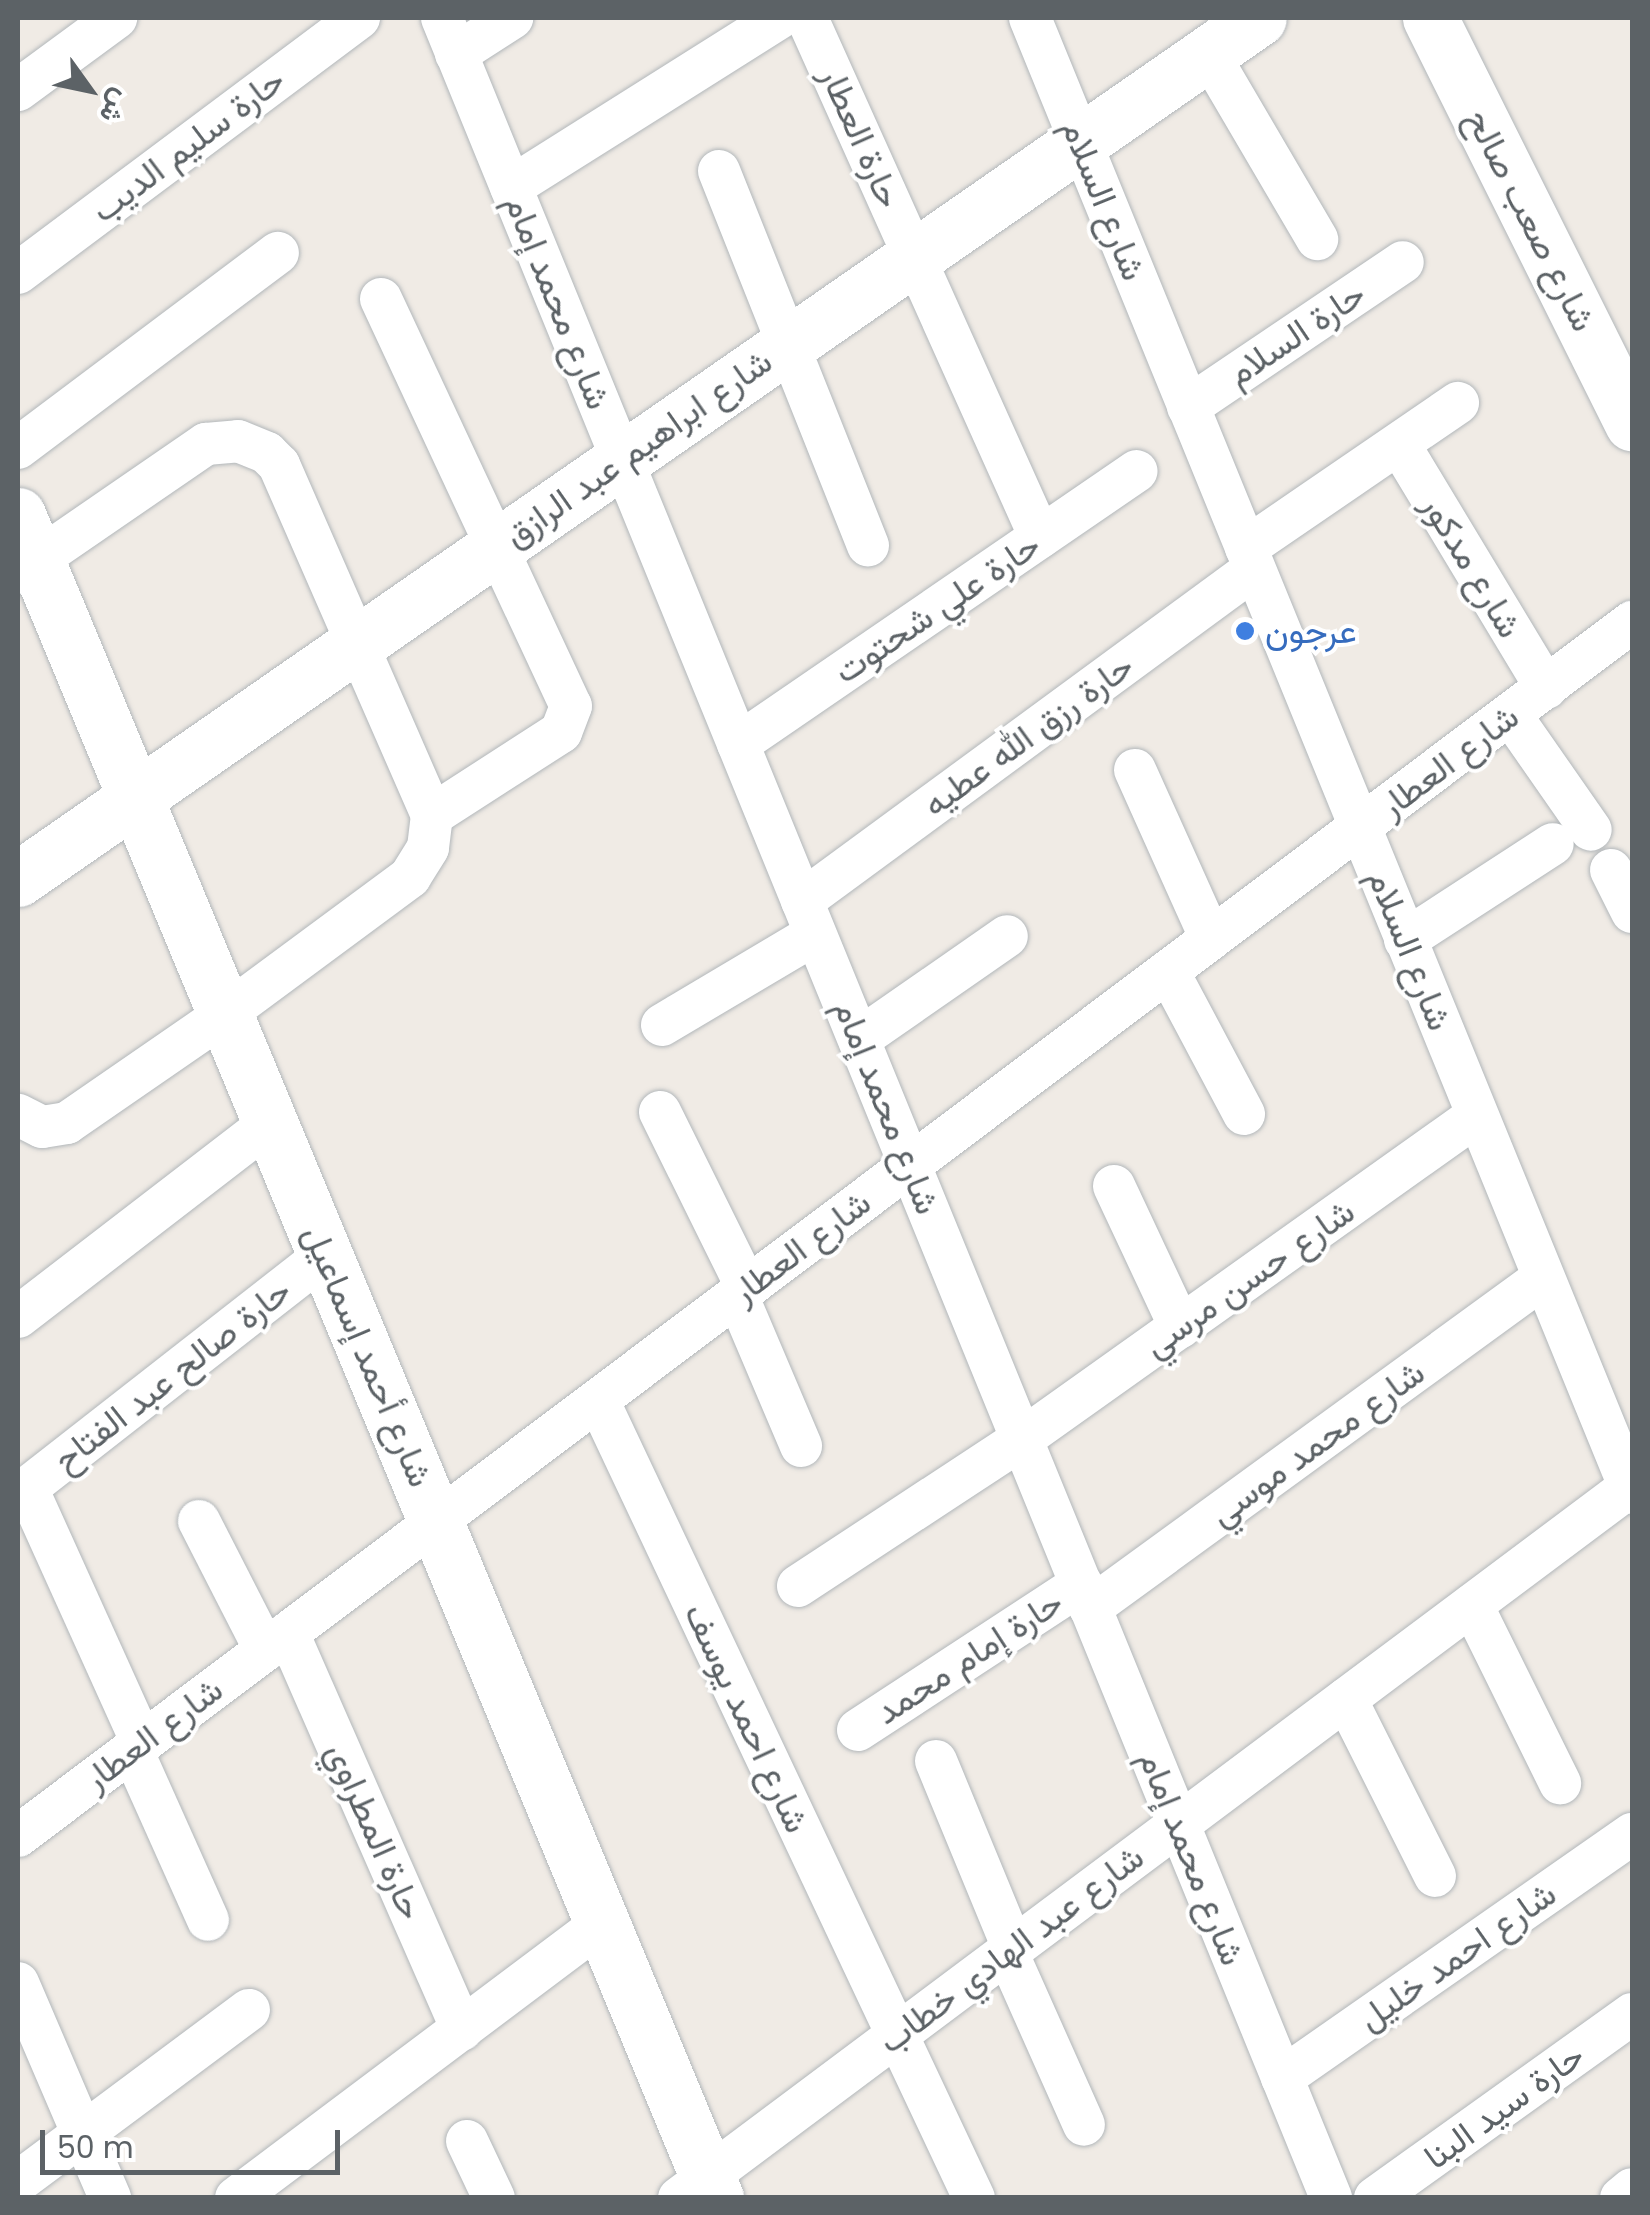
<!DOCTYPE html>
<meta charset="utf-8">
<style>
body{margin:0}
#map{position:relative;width:1650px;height:2215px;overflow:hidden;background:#f0ebe5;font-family:Poppins,Vazirmatn,sans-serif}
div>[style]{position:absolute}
.roads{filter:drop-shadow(0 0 2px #b2b7ba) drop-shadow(0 0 2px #b2b7ba)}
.street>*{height:42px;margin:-21px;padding:0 21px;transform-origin:21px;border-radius:21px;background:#fff}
.secondary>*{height:55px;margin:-27.5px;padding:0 27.5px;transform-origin:27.5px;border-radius:27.5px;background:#fff}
.dots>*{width:28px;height:28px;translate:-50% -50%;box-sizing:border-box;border:5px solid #fff;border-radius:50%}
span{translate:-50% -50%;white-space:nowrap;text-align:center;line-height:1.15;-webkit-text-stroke:8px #fff;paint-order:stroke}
.street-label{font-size:35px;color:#5c6266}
.shop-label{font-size:35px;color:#366cbe}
.left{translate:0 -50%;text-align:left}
.frame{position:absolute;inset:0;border:20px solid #5c6266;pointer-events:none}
.north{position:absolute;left:40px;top:40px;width:100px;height:100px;-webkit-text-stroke:8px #fff;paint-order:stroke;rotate:123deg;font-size:28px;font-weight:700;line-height:40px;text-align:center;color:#5c6266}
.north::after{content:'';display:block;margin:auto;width:35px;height:45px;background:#5c6266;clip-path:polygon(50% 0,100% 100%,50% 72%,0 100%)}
.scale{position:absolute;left:40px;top:2130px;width:300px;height:45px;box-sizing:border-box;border:5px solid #5c6266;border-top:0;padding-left:12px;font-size:30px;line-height:35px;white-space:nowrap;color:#5c6266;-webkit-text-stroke:8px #fff;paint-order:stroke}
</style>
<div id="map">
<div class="roads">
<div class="street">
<i style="left:442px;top:18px;width:2354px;rotate:67.81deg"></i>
<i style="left:807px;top:18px;width:569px;rotate:65.82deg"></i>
<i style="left:1030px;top:18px;width:1593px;rotate:67.8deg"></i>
<i style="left:1208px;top:53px;width:216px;rotate:59.6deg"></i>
<i style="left:456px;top:54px;width:67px;rotate:-32.7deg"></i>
<i style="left:18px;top:90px;width:122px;rotate:-36.3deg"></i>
<i style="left:719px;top:171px;width:403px;rotate:68.3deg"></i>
<i style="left:511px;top:187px;width:317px;rotate:-32.2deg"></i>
<i style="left:18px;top:273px;width:426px;rotate:-36.8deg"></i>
<i style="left:381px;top:299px;width:449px;rotate:65deg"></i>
<i style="left:571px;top:706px;width:28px;rotate:111deg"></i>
<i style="left:561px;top:732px;width:153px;rotate:147.2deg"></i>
<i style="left:1188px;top:407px;width:259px;rotate:-34deg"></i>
<i style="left:1399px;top:444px;width:285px;rotate:58.9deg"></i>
<i style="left:18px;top:448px;width:325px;rotate:-36.9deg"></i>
<i style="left:1246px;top:548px;width:257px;rotate:-34.4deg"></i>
<i style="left:18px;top:573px;width:228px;rotate:-34.5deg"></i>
<i style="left:206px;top:444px;width:32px;rotate:-5deg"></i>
<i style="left:238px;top:441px;width:31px;rotate:22deg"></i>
<i style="left:267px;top:453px;width:17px;rotate:45deg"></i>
<i style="left:279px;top:465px;width:382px;rotate:66.4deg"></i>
<i style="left:432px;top:815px;width:33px;rotate:97deg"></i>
<i style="left:428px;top:848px;width:34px;rotate:122deg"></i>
<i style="left:410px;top:877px;width:230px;rotate:143.5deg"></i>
<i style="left:225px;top:1014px;width:192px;rotate:145.4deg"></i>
<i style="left:67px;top:1123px;width:25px;rotate:171deg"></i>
<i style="left:42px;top:1127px;width:27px;rotate:-153deg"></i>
<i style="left:1510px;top:714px;width:141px;rotate:55.1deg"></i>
<i style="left:738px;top:744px;width:483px;rotate:-34.4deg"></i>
<i style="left:1135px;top:770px;width:185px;rotate:65.8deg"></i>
<i style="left:1611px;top:870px;width:47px;rotate:63.4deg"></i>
<i style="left:802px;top:901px;width:561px;rotate:-36.3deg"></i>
<i style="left:1405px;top:940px;width:176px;rotate:-33deg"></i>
<i style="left:1168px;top:971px;width:162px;rotate:62deg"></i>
<i style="left:662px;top:1025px;width:178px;rotate:-30.7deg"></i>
<i style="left:859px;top:1039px;width:180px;rotate:-34.8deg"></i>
<i style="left:660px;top:1112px;width:196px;rotate:63.7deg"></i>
<i style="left:1114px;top:1186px;width:156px;rotate:64.9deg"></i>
<i style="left:737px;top:1295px;width:164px;rotate:67deg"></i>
<i style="left:18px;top:1317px;width:319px;rotate:-37.6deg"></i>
<i style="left:598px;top:1400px;width:882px;rotate:64.77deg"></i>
<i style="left:27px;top:1488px;width:280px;rotate:65.7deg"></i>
<i style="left:18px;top:1495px;width:391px;rotate:-38deg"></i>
<i style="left:199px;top:1521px;width:145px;rotate:62.9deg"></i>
<i style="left:798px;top:1586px;width:268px;rotate:-33.3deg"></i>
<i style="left:1022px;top:1439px;width:557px;rotate:-35.43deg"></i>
<i style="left:1472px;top:1605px;width:199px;rotate:63.7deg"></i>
<i style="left:1090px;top:1608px;width:560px;rotate:-36.07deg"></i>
<i style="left:288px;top:1633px;width:433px;rotate:66.3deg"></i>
<i style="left:1346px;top:1699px;width:198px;rotate:63.3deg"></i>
<i style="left:858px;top:1730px;width:267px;rotate:-33.2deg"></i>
<i style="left:132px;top:1750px;width:186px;rotate:65.9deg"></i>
<i style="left:936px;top:1761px;width:202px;rotate:67.6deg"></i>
<i style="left:18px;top:1836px;width:2020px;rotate:-36.95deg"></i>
<i style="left:1007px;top:1952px;width:189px;rotate:66deg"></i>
<i style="left:18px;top:1983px;width:234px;rotate:66.8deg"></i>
<i style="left:1282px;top:2078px;width:427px;rotate:-34.9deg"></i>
<i style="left:467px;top:2141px;width:63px;rotate:64.7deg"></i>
<i style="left:18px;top:2182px;width:288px;rotate:-36.7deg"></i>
<i style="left:236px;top:2198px;width:460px;rotate:-36.9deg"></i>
<i style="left:679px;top:2198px;width:1190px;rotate:-36.8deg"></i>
<i style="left:1375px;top:2198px;width:316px;rotate:-35.6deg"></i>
<i style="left:1621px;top:2198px;width:14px;rotate:-39deg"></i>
</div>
<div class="secondary">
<i style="left:1430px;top:18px;width:453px;rotate:63.5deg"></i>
<i style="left:18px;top:515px;width:1822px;rotate:67.47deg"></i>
<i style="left:18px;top:879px;width:1510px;rotate:-34.75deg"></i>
</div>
</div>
<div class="dots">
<i style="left:1245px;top:631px;background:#3f7fe0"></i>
</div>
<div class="street-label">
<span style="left:861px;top:137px;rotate:66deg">حارة العطار</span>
<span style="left:188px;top:145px;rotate:-37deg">حارة سليم الديب</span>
<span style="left:1104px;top:200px;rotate:68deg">شارع السلام</span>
<span style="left:1531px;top:220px;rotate:63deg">شارع صعب صالح</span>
<span style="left:558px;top:302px;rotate:68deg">شارع محمد إمام</span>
<span style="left:1296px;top:334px;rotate:-34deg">حارة السلام</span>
<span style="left:638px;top:448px;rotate:-35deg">شارع ابراهيم عبد الرازق</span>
<span style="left:1472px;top:566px;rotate:59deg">شارع مدكور</span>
<span style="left:937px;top:608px;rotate:-34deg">حارة علي شحتوت</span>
<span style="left:1028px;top:735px;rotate:-36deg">حارة رزق الله عطيه</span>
<span style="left:1449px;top:761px;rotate:-37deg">شارع العطار</span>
<span style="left:1410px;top:950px;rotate:68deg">شارع السلام</span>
<span style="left:887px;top:1107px;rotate:68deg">شارع محمد إمام</span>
<span style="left:801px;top:1247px;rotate:-37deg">شارع العطار</span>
<span style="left:1249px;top:1278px;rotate:-35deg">شارع حسن مرسي</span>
<span style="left:368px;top:1356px;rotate:67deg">شارع أحمد إسماعيل</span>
<span style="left:172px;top:1375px;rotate:-38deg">حارة صالح عبد الفتاح</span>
<span style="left:1317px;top:1443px;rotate:-36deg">شارع محمد موسي</span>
<span style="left:969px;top:1657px;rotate:-33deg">حارة إمام محمد</span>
<span style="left:747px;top:1718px;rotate:65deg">شارع احمد يوسف</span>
<span style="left:153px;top:1734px;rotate:-37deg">شارع العطار</span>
<span style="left:375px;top:1831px;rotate:66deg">حارة المطراوي</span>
<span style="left:1192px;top:1858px;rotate:68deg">شارع محمد إمام</span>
<span style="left:1011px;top:1949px;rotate:-37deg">شارع عبد الهادي خطاب</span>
<span style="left:1457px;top:1956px;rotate:-35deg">شارع احمد خليل</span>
<span style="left:1504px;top:2106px;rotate:-36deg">حارة سيد البنا</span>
</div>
<div class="shop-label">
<span class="left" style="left:1265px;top:631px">عرجون</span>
</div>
<div class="frame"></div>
<div class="north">ش</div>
<div class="scale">50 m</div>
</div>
